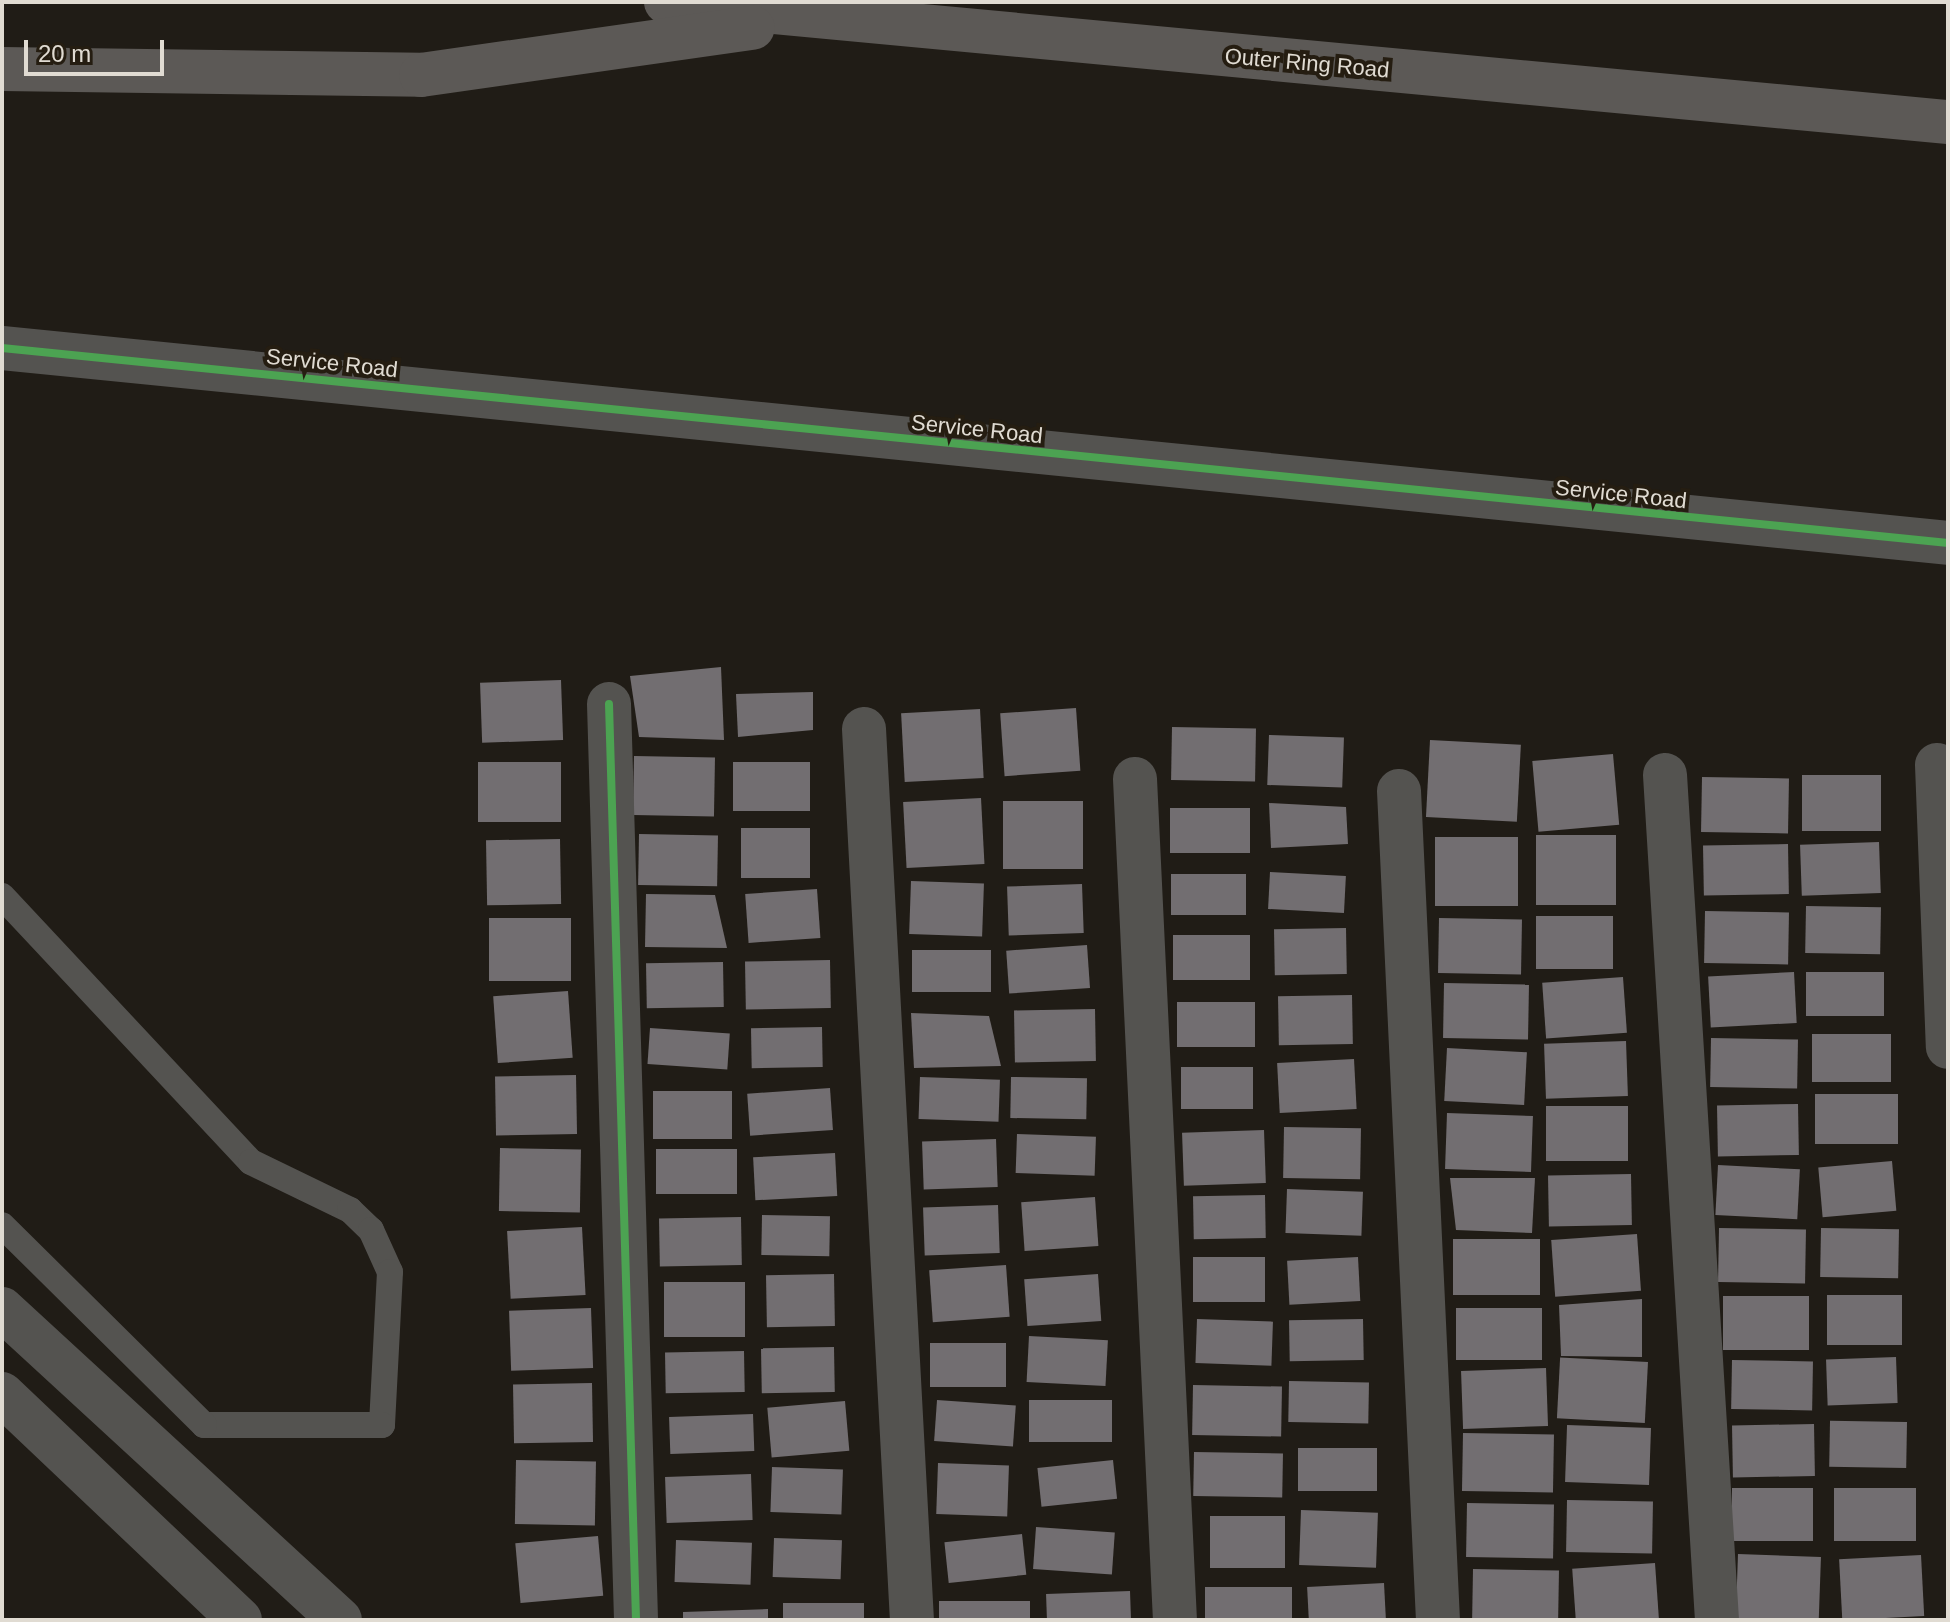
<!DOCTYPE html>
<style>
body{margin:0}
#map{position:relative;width:1950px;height:1622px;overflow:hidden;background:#201c16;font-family:Arial,sans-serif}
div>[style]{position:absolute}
.building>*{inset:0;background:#726e71;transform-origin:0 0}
.service>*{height:26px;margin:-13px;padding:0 13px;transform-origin:13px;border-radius:13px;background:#545350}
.minor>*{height:44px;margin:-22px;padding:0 22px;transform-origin:22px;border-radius:22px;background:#545350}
.motorway>*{height:44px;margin:-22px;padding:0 22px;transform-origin:22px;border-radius:22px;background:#5c5956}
.cycleway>*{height:8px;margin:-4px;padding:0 4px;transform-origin:4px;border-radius:4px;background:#4ca352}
span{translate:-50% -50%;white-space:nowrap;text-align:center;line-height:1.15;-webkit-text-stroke:8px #251d11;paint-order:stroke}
.street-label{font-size:22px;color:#e0dbd2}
.frame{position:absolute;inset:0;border:4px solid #e0dbd2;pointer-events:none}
.scale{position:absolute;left:24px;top:40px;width:140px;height:36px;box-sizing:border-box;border:4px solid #e0dbd2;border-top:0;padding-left:10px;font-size:24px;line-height:28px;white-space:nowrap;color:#e0dbd2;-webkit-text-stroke:6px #251d11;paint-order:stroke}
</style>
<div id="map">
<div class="building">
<i style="clip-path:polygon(721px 667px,724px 740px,639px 737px,630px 676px)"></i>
<i style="left:561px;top:680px;width:60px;height:81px;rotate:88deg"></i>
<i style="clip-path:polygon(813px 692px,813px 730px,738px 737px,736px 694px)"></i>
<i style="left:1076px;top:708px;width:63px;height:76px;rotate:86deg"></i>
<i style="left:980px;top:709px;width:69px;height:79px;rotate:87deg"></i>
<i style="left:1172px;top:727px;width:84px;height:53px;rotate:1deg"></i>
<i style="left:1269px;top:735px;width:75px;height:50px;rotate:2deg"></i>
<i style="left:1430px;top:740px;width:91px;height:77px;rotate:3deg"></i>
<i style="left:1613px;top:754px;width:71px;height:81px;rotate:85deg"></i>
<i style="left:634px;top:756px;width:81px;height:59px;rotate:1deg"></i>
<i style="left:561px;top:762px;width:60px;height:83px;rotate:90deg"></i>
<i style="left:810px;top:762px;width:49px;height:77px;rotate:90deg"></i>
<i style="left:1802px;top:775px;width:79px;height:56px"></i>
<i style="left:1702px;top:777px;width:87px;height:55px;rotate:1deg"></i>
<i style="left:981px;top:798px;width:66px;height:78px;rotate:87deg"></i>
<i style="left:1003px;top:801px;width:80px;height:68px"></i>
<i style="clip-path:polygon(1269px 803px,1346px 807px,1348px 844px,1271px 848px)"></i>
<i style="left:1250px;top:808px;width:45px;height:80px;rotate:90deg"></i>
<i style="left:741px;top:828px;width:69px;height:50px"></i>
<i style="left:639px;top:834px;width:79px;height:51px;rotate:1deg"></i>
<i style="left:1536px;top:835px;width:80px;height:70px"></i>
<i style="left:1435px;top:837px;width:83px;height:69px"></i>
<i style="left:560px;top:839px;width:65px;height:74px;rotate:89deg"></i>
<i style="left:1879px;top:842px;width:51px;height:79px;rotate:88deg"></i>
<i style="left:1788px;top:844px;width:50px;height:85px;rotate:89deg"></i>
<i style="left:1270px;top:872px;width:76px;height:37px;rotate:3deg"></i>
<i style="left:1171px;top:874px;width:75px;height:41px"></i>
<i style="left:911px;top:881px;width:73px;height:53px;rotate:2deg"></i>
<i style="left:1082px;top:884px;width:49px;height:75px;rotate:88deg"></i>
<i style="left:817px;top:889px;width:49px;height:72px;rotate:86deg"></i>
<i style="clip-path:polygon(646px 894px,715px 895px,727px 948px,645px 947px)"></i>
<i style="left:1806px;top:906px;width:75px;height:47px;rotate:1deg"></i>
<i style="left:1705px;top:911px;width:84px;height:52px;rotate:1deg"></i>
<i style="left:1613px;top:916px;width:53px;height:77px;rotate:90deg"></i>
<i style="left:489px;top:918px;width:82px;height:63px"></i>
<i style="left:1439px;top:918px;width:83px;height:55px;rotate:1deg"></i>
<i style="left:1346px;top:928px;width:46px;height:72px;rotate:89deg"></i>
<i style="left:1173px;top:935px;width:77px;height:45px"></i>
<i style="left:1087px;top:945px;width:43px;height:81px;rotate:86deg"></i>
<i style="left:912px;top:950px;width:79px;height:42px"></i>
<i style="left:830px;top:960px;width:48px;height:85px;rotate:89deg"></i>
<i style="left:723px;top:962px;width:45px;height:77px;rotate:89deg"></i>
<i style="left:1794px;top:972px;width:51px;height:86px;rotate:87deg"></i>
<i style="left:1806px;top:972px;width:78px;height:44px"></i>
<i style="left:1623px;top:977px;width:56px;height:81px;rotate:86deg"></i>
<i style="left:1444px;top:983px;width:85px;height:55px;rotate:1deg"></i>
<i style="left:568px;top:991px;width:67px;height:75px;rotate:86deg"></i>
<i style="left:1352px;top:995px;width:49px;height:74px;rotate:89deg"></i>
<i style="left:1177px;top:1002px;width:78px;height:45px"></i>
<i style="left:1095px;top:1009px;width:52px;height:81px;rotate:89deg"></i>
<i style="clip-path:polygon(911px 1013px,989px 1016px,1001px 1066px,914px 1068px)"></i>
<i style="left:822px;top:1027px;width:40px;height:71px;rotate:89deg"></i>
<i style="left:650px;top:1028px;width:80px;height:36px;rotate:4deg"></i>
<i style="left:1891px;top:1034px;width:48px;height:79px;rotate:90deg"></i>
<i style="left:1711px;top:1038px;width:87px;height:49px;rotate:1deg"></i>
<i style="left:1626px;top:1041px;width:55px;height:82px;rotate:88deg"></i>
<i style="left:1447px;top:1048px;width:80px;height:53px;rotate:3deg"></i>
<i style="left:1354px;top:1059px;width:50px;height:77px;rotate:87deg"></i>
<i style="left:1181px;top:1067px;width:72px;height:42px"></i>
<i style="left:576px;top:1075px;width:59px;height:81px;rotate:89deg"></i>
<i style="left:920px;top:1077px;width:80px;height:42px;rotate:2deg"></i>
<i style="left:1011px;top:1077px;width:76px;height:41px;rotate:1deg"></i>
<i style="left:830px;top:1088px;width:42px;height:83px;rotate:86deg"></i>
<i style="left:732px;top:1091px;width:48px;height:79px;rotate:90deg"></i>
<i style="left:1898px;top:1094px;width:50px;height:83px;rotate:90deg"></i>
<i style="left:1798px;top:1104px;width:51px;height:81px;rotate:89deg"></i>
<i style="left:1628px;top:1106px;width:55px;height:82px;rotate:90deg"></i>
<i style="left:1447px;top:1113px;width:86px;height:56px;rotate:2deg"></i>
<i style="left:1284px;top:1127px;width:77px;height:51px;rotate:1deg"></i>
<i style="left:1264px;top:1130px;width:53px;height:82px;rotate:88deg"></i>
<i style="left:1017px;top:1134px;width:79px;height:39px;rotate:2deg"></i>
<i style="left:996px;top:1139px;width:48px;height:74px;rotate:88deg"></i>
<i style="left:500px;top:1148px;width:81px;height:63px;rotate:1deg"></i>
<i style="left:656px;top:1149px;width:81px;height:45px"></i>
<i style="left:835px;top:1153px;width:43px;height:82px;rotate:87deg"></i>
<i style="left:1892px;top:1161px;width:50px;height:74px;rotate:85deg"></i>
<i style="left:1718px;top:1165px;width:82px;height:50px;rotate:3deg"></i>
<i style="left:1631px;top:1174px;width:51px;height:83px;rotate:89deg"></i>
<i style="clip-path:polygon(1450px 1178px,1535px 1178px,1532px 1233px,1456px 1230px)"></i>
<i style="left:1287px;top:1189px;width:76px;height:44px;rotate:2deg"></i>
<i style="left:1265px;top:1195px;width:43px;height:72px;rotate:89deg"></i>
<i style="left:1095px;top:1197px;width:49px;height:74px;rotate:86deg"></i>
<i style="left:998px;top:1205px;width:48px;height:75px;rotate:88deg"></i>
<i style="left:762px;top:1215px;width:68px;height:40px;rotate:1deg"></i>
<i style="left:741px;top:1217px;width:48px;height:82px;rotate:89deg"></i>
<i style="left:582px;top:1227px;width:68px;height:75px;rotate:87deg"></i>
<i style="left:1719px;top:1228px;width:87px;height:54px;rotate:1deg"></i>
<i style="left:1821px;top:1228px;width:78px;height:49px;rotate:1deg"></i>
<i style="left:1637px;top:1234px;width:57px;height:86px;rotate:86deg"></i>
<i style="left:1540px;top:1239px;width:56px;height:87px;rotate:90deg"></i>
<i style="left:1265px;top:1257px;width:45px;height:72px;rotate:90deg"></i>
<i style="left:1358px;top:1257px;width:44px;height:71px;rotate:87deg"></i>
<i style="left:1006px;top:1265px;width:52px;height:77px;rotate:86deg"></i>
<i style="left:834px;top:1274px;width:52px;height:68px;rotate:89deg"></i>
<i style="left:1098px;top:1274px;width:47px;height:74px;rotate:86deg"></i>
<i style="left:664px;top:1282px;width:81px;height:55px"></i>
<i style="left:1827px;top:1295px;width:75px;height:50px"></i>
<i style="left:1723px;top:1296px;width:86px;height:54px"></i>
<i style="clip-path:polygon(1642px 1299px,1642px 1357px,1561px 1356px,1559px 1305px)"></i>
<i style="left:591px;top:1308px;width:60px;height:82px;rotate:88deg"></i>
<i style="left:1456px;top:1308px;width:86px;height:52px"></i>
<i style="left:1197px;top:1319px;width:76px;height:44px;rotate:2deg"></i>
<i style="left:1363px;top:1319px;width:41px;height:74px;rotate:89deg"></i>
<i style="left:1029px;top:1336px;width:79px;height:46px;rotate:3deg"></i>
<i style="left:930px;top:1343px;width:76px;height:44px"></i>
<i style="left:834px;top:1347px;width:45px;height:73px;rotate:89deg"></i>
<i style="left:744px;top:1351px;width:41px;height:79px;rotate:89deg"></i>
<i style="left:1896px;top:1357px;width:46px;height:70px;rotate:88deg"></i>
<i style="left:1732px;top:1360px;width:81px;height:49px;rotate:1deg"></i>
<i style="left:1648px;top:1362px;width:61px;height:88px;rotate:93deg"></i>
<i style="left:1546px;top:1368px;width:58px;height:85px;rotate:88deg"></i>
<i style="left:1289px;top:1381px;width:80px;height:41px;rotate:1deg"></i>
<i style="left:592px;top:1383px;width:59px;height:79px;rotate:89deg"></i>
<i style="left:1193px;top:1385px;width:89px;height:50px;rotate:1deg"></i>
<i style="left:937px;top:1400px;width:79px;height:41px;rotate:4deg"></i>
<i style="left:1112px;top:1400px;width:42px;height:83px;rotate:90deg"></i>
<i style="left:845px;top:1401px;width:50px;height:78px;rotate:85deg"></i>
<i style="left:753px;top:1414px;width:37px;height:84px;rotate:88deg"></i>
<i style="left:1907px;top:1422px;width:46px;height:77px;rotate:91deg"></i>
<i style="left:1814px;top:1424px;width:52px;height:82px;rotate:89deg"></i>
<i style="left:1651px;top:1428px;width:57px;height:84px;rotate:92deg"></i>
<i style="left:1463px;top:1433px;width:91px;height:58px;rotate:1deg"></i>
<i style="left:1298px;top:1448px;width:79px;height:43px"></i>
<i style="left:1194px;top:1452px;width:89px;height:44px;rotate:1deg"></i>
<i style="left:516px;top:1460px;width:80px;height:64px;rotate:1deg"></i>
<i style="left:1113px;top:1460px;width:39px;height:76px;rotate:84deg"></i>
<i style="left:938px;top:1463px;width:71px;height:51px;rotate:2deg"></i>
<i style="left:772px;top:1467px;width:71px;height:45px;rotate:2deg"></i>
<i style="left:751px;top:1474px;width:46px;height:86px;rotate:88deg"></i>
<i style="left:1732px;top:1488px;width:81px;height:53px"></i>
<i style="left:1834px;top:1488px;width:82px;height:53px"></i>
<i style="left:1567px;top:1500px;width:86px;height:52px;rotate:1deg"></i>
<i style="left:1467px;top:1503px;width:87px;height:54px;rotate:1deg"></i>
<i style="left:1301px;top:1510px;width:77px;height:55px;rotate:2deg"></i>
<i style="left:1210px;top:1516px;width:75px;height:52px"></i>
<i style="left:1036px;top:1527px;width:79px;height:42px;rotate:4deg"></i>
<i style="left:1022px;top:1534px;width:41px;height:78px;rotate:84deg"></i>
<i style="left:598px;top:1536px;width:60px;height:83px;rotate:85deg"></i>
<i style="left:774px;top:1538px;width:68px;height:39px;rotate:2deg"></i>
<i style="left:676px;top:1540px;width:76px;height:42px;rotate:2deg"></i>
<i style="left:1738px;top:1554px;width:83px;height:66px;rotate:2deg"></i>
<i style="left:1921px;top:1555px;width:61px;height:82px;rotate:87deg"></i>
<i style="left:1655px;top:1563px;width:57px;height:83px;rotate:86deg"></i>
<i style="left:1473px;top:1569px;width:86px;height:51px;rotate:1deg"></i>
<i style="left:1384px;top:1583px;width:37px;height:77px;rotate:87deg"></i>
<i style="left:1205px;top:1587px;width:87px;height:33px"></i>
<i style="left:1130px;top:1591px;width:29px;height:84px;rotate:88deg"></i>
<i style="left:939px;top:1601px;width:91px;height:19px"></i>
<i style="left:783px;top:1603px;width:81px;height:17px"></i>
<i style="clip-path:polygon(768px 1609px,768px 1620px,683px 1620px,683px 1612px)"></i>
</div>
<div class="service">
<i style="left:2px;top:896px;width:364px;rotate:46.9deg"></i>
<i style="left:251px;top:1162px;width:110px;rotate:25.9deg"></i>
<i style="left:350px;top:1210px;width:29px;rotate:44deg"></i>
<i style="left:371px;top:1230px;width:46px;rotate:65.7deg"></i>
<i style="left:390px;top:1272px;width:153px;rotate:93deg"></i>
<i style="left:382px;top:1425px;width:178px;rotate:180deg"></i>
<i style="left:204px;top:1425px;width:284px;rotate:-135.3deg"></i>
</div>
<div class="minor">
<i style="left:2px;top:348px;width:1956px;rotate:5.72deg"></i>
<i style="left:609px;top:704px;width:916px;rotate:88.31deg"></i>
<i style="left:864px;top:729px;width:892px;rotate:86.92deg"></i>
<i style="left:1937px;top:765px;width:282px;rotate:87.8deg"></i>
<i style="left:1665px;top:775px;width:847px;rotate:86.48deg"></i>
<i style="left:1135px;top:779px;width:842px;rotate:87.28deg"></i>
<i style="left:1399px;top:791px;width:830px;rotate:87.31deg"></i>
<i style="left:2px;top:1309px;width:459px;rotate:42.6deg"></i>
<i style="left:2px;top:1394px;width:328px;rotate:43.5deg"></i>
</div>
<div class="motorway">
<i style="left:666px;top:2px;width:1288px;rotate:5.35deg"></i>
<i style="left:2px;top:69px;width:419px;rotate:0.8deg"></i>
<i style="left:421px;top:75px;width:335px;rotate:-8.1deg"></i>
</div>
<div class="cycleway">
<i style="left:2px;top:348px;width:1956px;rotate:5.72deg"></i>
<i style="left:609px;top:704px;width:916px;rotate:88.31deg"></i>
</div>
<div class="street-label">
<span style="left:1307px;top:63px;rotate:5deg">Outer Ring Road</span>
<span style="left:332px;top:363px;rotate:6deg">Service Road</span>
<span style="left:977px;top:429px;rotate:6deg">Service Road</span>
<span style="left:1621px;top:494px;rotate:6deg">Service Road</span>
</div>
<div class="frame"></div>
<div class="scale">20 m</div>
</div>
